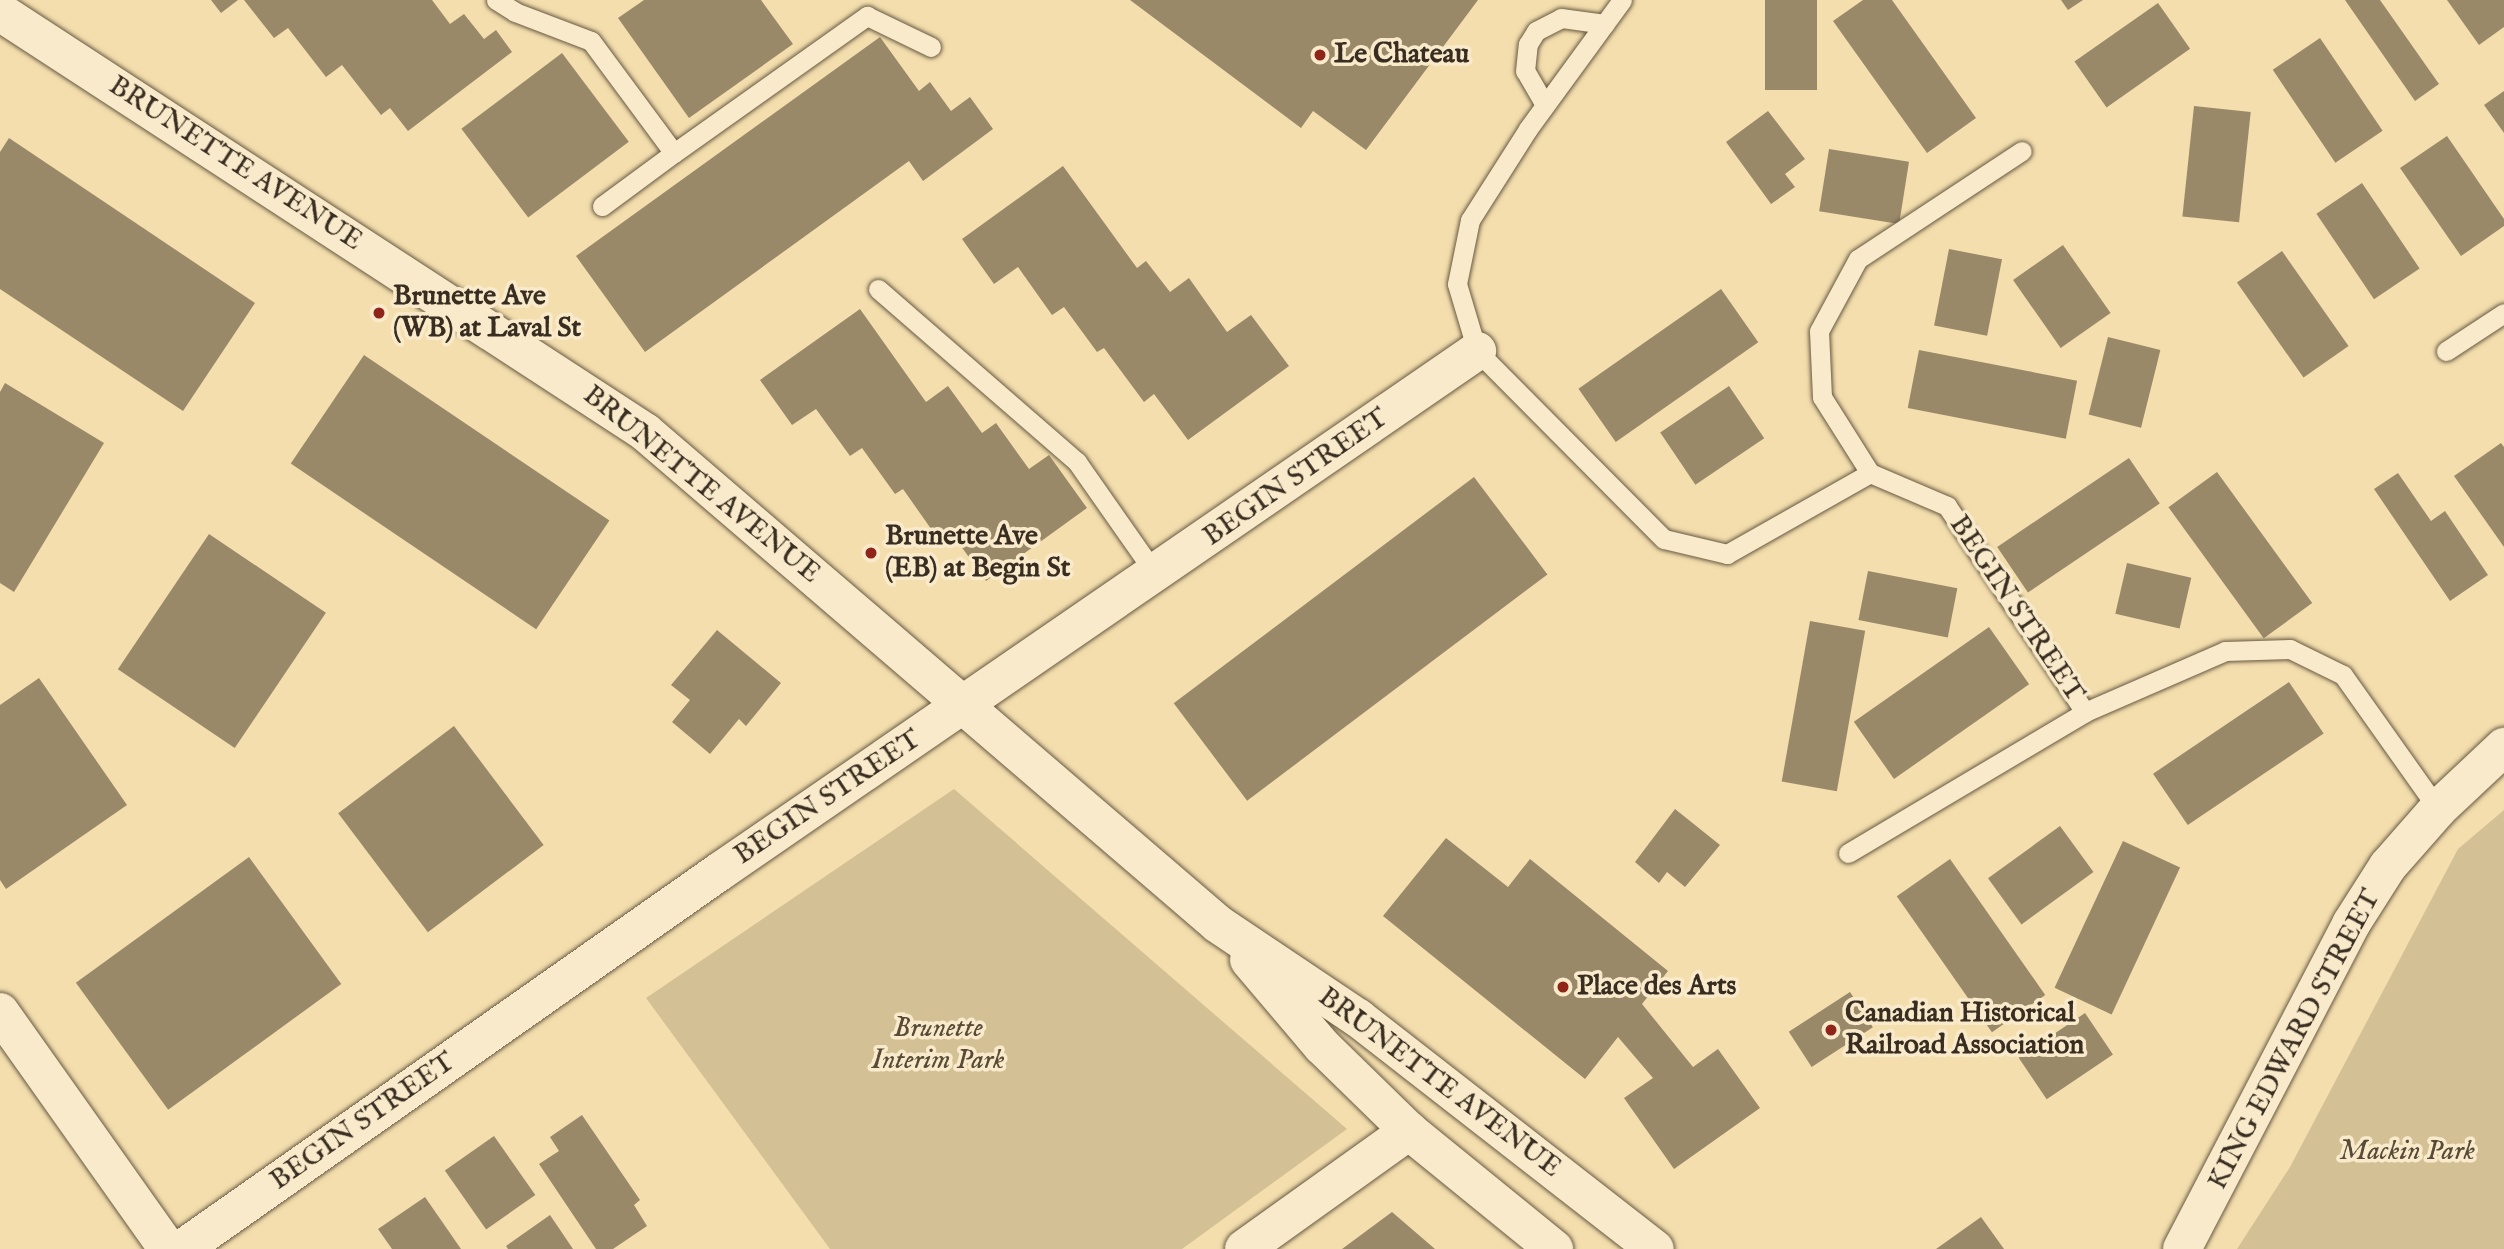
<!DOCTYPE html>
<style>
body{margin:0}
#map{position:relative;width:2504px;height:1249px;overflow:hidden;background:#f4dead;font-family:"IM FELL English",serif}
div>[style]{position:absolute}
.green>*{inset:0;background:#d4c095}
.building>*{inset:0;background:#9a8969;transform-origin:0 0}
.roads{filter:drop-shadow(0 0 2px #675943) drop-shadow(0 0 2px #675943)}
.lane>*{height:19px;margin:-9.5px;padding:0 9.5px;transform-origin:9.5px;border-radius:9.5px;background:#f8eaca}
.street>*{height:38px;margin:-19px;padding:0 19px;transform-origin:19px;border-radius:19px;background:#f8eaca}
.secondary>*{height:38px;margin:-19px;padding:0 19px;transform-origin:19px;border-radius:19px;background:#f8eaca}
.dots>*{width:19px;height:19px;translate:-50% -50%;box-sizing:border-box;border:4px solid #f8eaca;border-radius:50%}
span{translate:-50% -50%;white-space:nowrap;text-align:center;line-height:1.15;-webkit-text-stroke:7px #f8eaca;paint-order:stroke}
.poi-label{font-size:28px;color:#382d20;font-weight:700}
.left{translate:0 -50%;text-align:left}
.street-label{font-size:28px;color:#382d20}
.park-label{font-size:28px;color:#574a37;font-style:italic}
</style>
<div id="map">
<div class="green">
<i style="clip-path:polygon(954px 789px,1347px 1129px,1182px 1249px,830px 1249px,646px 998px)"></i>
<i style="clip-path:polygon(2504px 810px,2504px 1249px,2237px 1249px,2290px 1167px,2458px 849px)"></i>
</div>
<div class="building">
<i style="clip-path:polygon(211px 0,238px 0,221px 13px)"></i>
<i style="clip-path:polygon(244px 0,432px 0,450px 24px,464px 14px,484px 39px,496px 30px,512px 52px,408px 131px,390px 108px,381px 115px,342px 65px,326px 77px,288px 28px,274px 38px)"></i>
<i style="clip-path:polygon(644px 0,761px 0,793px 44px,689px 118px,618px 18px)"></i>
<i style="clip-path:polygon(1130px 0,1478px 0,1366px 150px,1313px 111px,1301px 128px)"></i>
<i style="left:1765px;top:0;width:52px;height:90px"></i>
<i style="clip-path:polygon(1863px 0,1892px 0,1976px 118px,1927px 153px,1833px 21px)"></i>
<i style="clip-path:polygon(2061px 0,2083px 0,2068px 10px)"></i>
<i style="clip-path:polygon(2345px 0,2380px 0,2439px 84px,2415px 101px)"></i>
<i style="clip-path:polygon(2447px 0,2504px 0,2504px 27px,2479px 45px)"></i>
<i style="left:2158px;top:3px;width:56px;height:102px;rotate:55deg"></i>
<i style="clip-path:polygon(880px 37px,919px 91px,930px 82px,951px 111px,970px 97px,993px 129px,923px 181px,909px 161px,645px 352px,576px 256px)"></i>
<i style="left:2320px;top:38px;width:112px;height:57px;rotate:56deg"></i>
<i style="left:562px;top:53px;width:111px;height:126px;rotate:53deg"></i>
<i style="clip-path:polygon(2504px 91px,2504px 133px,2484px 105px)"></i>
<i style="left:2194px;top:106px;width:57px;height:111px;rotate:6deg"></i>
<i style="clip-path:polygon(1768px 111px,1805px 159px,1785px 174px,1795px 187px,1771px 204px,1726px 142px)"></i>
<i style="clip-path:polygon(2447px 136px,2504px 219px,2504px 226px,2461px 256px,2400px 168px)"></i>
<i style="clip-path:polygon(9px 138px,255px 303px,183px 411px,0 289px,0 152px)"></i>
<i style="left:1829px;top:149px;width:81px;height:63px;rotate:9deg"></i>
<i style="clip-path:polygon(1063px 166px,1137px 268px,1146px 261px,1170px 292px,1189px 278px,1227px 332px,1251px 315px,1289px 366px,1188px 440px,1154px 394px,1144px 402px,1104px 348px,1097px 352px,1064px 307px,1052px 315px,1018px 267px,994px 284px,962px 239px)"></i>
<i style="left:2362px;top:183px;width:103px;height:55px;rotate:56deg"></i>
<i style="left:2063px;top:245px;width:83px;height:61px;rotate:55deg"></i>
<i style="left:1949px;top:249px;width:54px;height:78px;rotate:11deg"></i>
<i style="left:2282px;top:251px;width:116px;height:55px;rotate:55deg"></i>
<i style="left:1721px;top:289px;width:65px;height:174px;rotate:55deg"></i>
<i style="clip-path:polygon(860px 309px,926px 402px,948px 386px,982px 433px,996px 423px,1029px 469px,1049px 455px,1087px 508px,986px 581px,953px 535px,941px 543px,903px 489px,895px 494px,862px 448px,850px 456px,816px 409px,792px 425px,760px 380px)"></i>
<i style="left:2108px;top:337px;width:54px;height:80px;rotate:14deg"></i>
<i style="left:1919px;top:350px;width:161px;height:59px;rotate:11deg"></i>
<i style="left:364px;top:355px;width:296px;height:131px;rotate:34deg"></i>
<i style="clip-path:polygon(5px 383px,104px 443px,14px 592px,0 583px,0 392px)"></i>
<i style="left:1729px;top:386px;width:63px;height:83px;rotate:56deg"></i>
<i style="clip-path:polygon(2501px 443px,2504px 447px,2504px 547px,2454px 476px)"></i>
<i style="left:2129px;top:458px;width:55px;height:159px;rotate:56deg"></i>
<i style="left:2217px;top:472px;width:162px;height:60px;rotate:54deg"></i>
<i style="clip-path:polygon(2398px 473px,2431px 521px,2445px 511px,2488px 575px,2450px 601px,2374px 489px)"></i>
<i style="left:1474px;top:477px;width:122px;height:376px;rotate:53deg"></i>
<i style="left:209px;top:534px;width:141px;height:163px;rotate:34deg"></i>
<i style="left:2127px;top:563px;width:66px;height:52px;rotate:13deg"></i>
<i style="left:1868px;top:571px;width:91px;height:50px;rotate:11deg"></i>
<i style="left:1810px;top:621px;width:56px;height:163px;rotate:10deg"></i>
<i style="left:1989px;top:627px;width:70px;height:165px;rotate:55deg"></i>
<i style="clip-path:polygon(717px 630px,781px 683px,746px 726px,739px 719px,710px 754px,672px 722px,690px 700px,671px 685px)"></i>
<i style="clip-path:polygon(39px 678px,127px 805px,6px 889px,0 880px,0 705px)"></i>
<i style="left:2289px;top:682px;width:62px;height:164px;rotate:56deg"></i>
<i style="left:454px;top:726px;width:149px;height:145px;rotate:53deg"></i>
<i style="clip-path:polygon(1675px 809px,1720px 845px,1685px 887px,1667px 872px,1659px 883px,1635px 862px)"></i>
<i style="left:2060px;top:826px;width:57px;height:89px;rotate:54deg"></i>
<i style="clip-path:polygon(1446px 838px,1508px 887px,1530px 859px,1668px 971px,1642px 1004px,1693px 1067px,1718px 1049px,1760px 1108px,1674px 1169px,1624px 1098px,1653px 1078px,1618px 1037px,1585px 1079px,1383px 916px)"></i>
<i style="left:2123px;top:841px;width:63px;height:162px;rotate:25deg"></i>
<i style="left:249px;top:857px;width:157px;height:214px;rotate:54deg"></i>
<i style="left:1950px;top:859px;width:166px;height:65px;rotate:55deg"></i>
<i style="left:1850px;top:992px;width:42px;height:73px;rotate:57deg"></i>
<i style="left:2085px;top:1013px;width:50px;height:80px;rotate:56deg"></i>
<i style="clip-path:polygon(582px 1115px,640px 1200px,634px 1205px,647px 1226px,613px 1249px,596px 1249px,539px 1164px,559px 1151px,550px 1137px)"></i>
<i style="left:494px;top:1136px;width:72px;height:60px;rotate:55deg"></i>
<i style="clip-path:polygon(425px 1197px,461px 1249px,392px 1249px,378px 1229px)"></i>
<i style="clip-path:polygon(1392px 1212px,1435px 1249px,1342px 1249px)"></i>
<i style="clip-path:polygon(550px 1215px,573px 1249px,508px 1249px,506px 1246px)"></i>
<i style="clip-path:polygon(1981px 1217px,2004px 1249px,1936px 1249px)"></i>
</div>
<div class="roads">
<div class="lane">
<i style="left:496px;top:0;width:22px;rotate:32deg"></i>
<i style="left:515px;top:12px;width:81px;rotate:20.9deg"></i>
<i style="left:591px;top:41px;width:139px;rotate:53.5deg"></i>
<i style="left:674px;top:153px;width:237px;rotate:-35.4deg"></i>
<i style="left:867px;top:16px;width:71px;rotate:25.8deg"></i>
<i style="left:1622px;top:0;width:160px;rotate:126.1deg"></i>
<i style="left:1528px;top:129px;width:108px;rotate:122.5deg"></i>
<i style="left:1470px;top:220px;width:65px;rotate:101.5deg"></i>
<i style="left:1457px;top:284px;width:70px;rotate:73.4deg"></i>
<i style="left:1477px;top:351px;width:265px;rotate:45.2deg"></i>
<i style="left:1664px;top:539px;width:65px;rotate:13.4deg"></i>
<i style="left:1727px;top:554px;width:164px;rotate:-29.5deg"></i>
<i style="left:1870px;top:473px;width:84px;rotate:23.2deg"></i>
<i style="left:1947px;top:506px;width:248px;rotate:56.2deg"></i>
<i style="left:1545px;top:105px;width:39px;rotate:-120deg"></i>
<i style="left:1525px;top:71px;width:27px;rotate:-84deg"></i>
<i style="left:1528px;top:44px;width:15px;rotate:-58deg"></i>
<i style="left:1536px;top:31px;width:28px;rotate:-27deg"></i>
<i style="left:1561px;top:18px;width:44px;rotate:7.8deg"></i>
<i style="left:602px;top:206px;width:89px;rotate:-36.4deg"></i>
<i style="left:878px;top:289px;width:264px;rotate:41deg"></i>
<i style="left:1077px;top:462px;width:138px;rotate:55deg"></i>
<i style="left:2446px;top:351px;width:69px;rotate:-33.2deg"></i>
<i style="left:1870px;top:473px;width:90px;rotate:-122.3deg"></i>
<i style="left:1822px;top:397px;width:66px;rotate:-92.6deg"></i>
<i style="left:1819px;top:331px;width:82px;rotate:-61.6deg"></i>
<i style="left:1858px;top:259px;width:196px;rotate:-33.4deg"></i>
<i style="left:1848px;top:853px;width:276px;rotate:-30.7deg"></i>
<i style="left:2085px;top:712px;width:153px;rotate:-23.5deg"></i>
<i style="left:2225px;top:651px;width:65px;rotate:-1.8deg"></i>
<i style="left:2290px;top:649px;width:59px;rotate:26.1deg"></i>
<i style="left:2343px;top:675px;width:164px;rotate:54.7deg"></i>
</div>
<div class="street">
<i style="left:0;top:1012px;width:291px;rotate:54.7deg"></i>
<i style="left:182px;top:1249px;width:656px;rotate:-35.07deg"></i>
<i style="left:719px;top:872px;width:920px;rotate:-34.5deg"></i>
<i style="left:1244px;top:1249px;width:203px;rotate:-35.6deg"></i>
</div>
<div class="secondary">
<i style="left:0;top:12px;width:770px;rotate:33.07deg"></i>
<i style="left:645px;top:432px;width:755px;rotate:40.65deg"></i>
<i style="left:1218px;top:924px;width:169px;rotate:33.9deg"></i>
<i style="left:1358px;top:1018px;width:376px;rotate:37.9deg"></i>
<i style="left:1249px;top:960px;width:113px;rotate:49.7deg"></i>
<i style="left:1322px;top:1046px;width:122px;rotate:44.3deg"></i>
<i style="left:1409px;top:1131px;width:187px;rotate:39.1deg"></i>
<i style="left:2182px;top:1249px;width:366px;rotate:-62.5deg"></i>
<i style="left:2351px;top:924px;width:69px;rotate:-57.5deg"></i>
<i style="left:2388px;top:866px;width:76px;rotate:-48.7deg"></i>
<i style="left:2438px;top:809px;width:91px;rotate:-43.2deg"></i>
</div>
</div>
<div class="dots">
<i style="left:1320px;top:55px;background:#8f2418"></i>
<i style="left:379px;top:313px;background:#8f2418"></i>
<i style="left:871px;top:553px;background:#8f2418"></i>
<i style="left:1563px;top:987px;background:#8f2418"></i>
<i style="left:1831px;top:1030px;background:#8f2418"></i>
</div>
<div class="poi-label">
<span class="left" style="left:1334px;top:55px">Le Chateau</span>
<span class="left" style="left:393px;top:313px">Brunette Ave<br>(WB) at Laval St</span>
<span class="left" style="left:885px;top:553px">Brunette Ave<br>(EB) at Begin St</span>
<span class="left" style="left:1577px;top:987px">Place des Arts</span>
<span class="left" style="left:1845px;top:1030px">Canadian Historical<br>Railroad Association</span>
</div>
<div class="street-label">
<span style="left:235px;top:164px;rotate:33deg">BRUNETTE AVENUE</span>
<span style="left:1296px;top:478px;rotate:-35deg">BEGIN STREET</span>
<span style="left:701px;top:485px;rotate:39deg">BRUNETTE AVENUE</span>
<span style="left:2016px;top:609px;rotate:56deg">BEGIN STREET</span>
<span style="left:828px;top:798px;rotate:-34deg">BEGIN STREET</span>
<span style="left:2295px;top:1040px;rotate:-62deg">KING EDWARD STREET</span>
<span style="left:1439px;top:1083px;rotate:37deg">BRUNETTE AVENUE</span>
<span style="left:363px;top:1122px;rotate:-35deg">BEGIN STREET</span>
</div>
<div class="park-label">
<span style="left:938px;top:1045px">Brunette<br>Interim Park</span>
<span style="left:2407px;top:1152px">Mackin Park</span>
</div>
</div>
